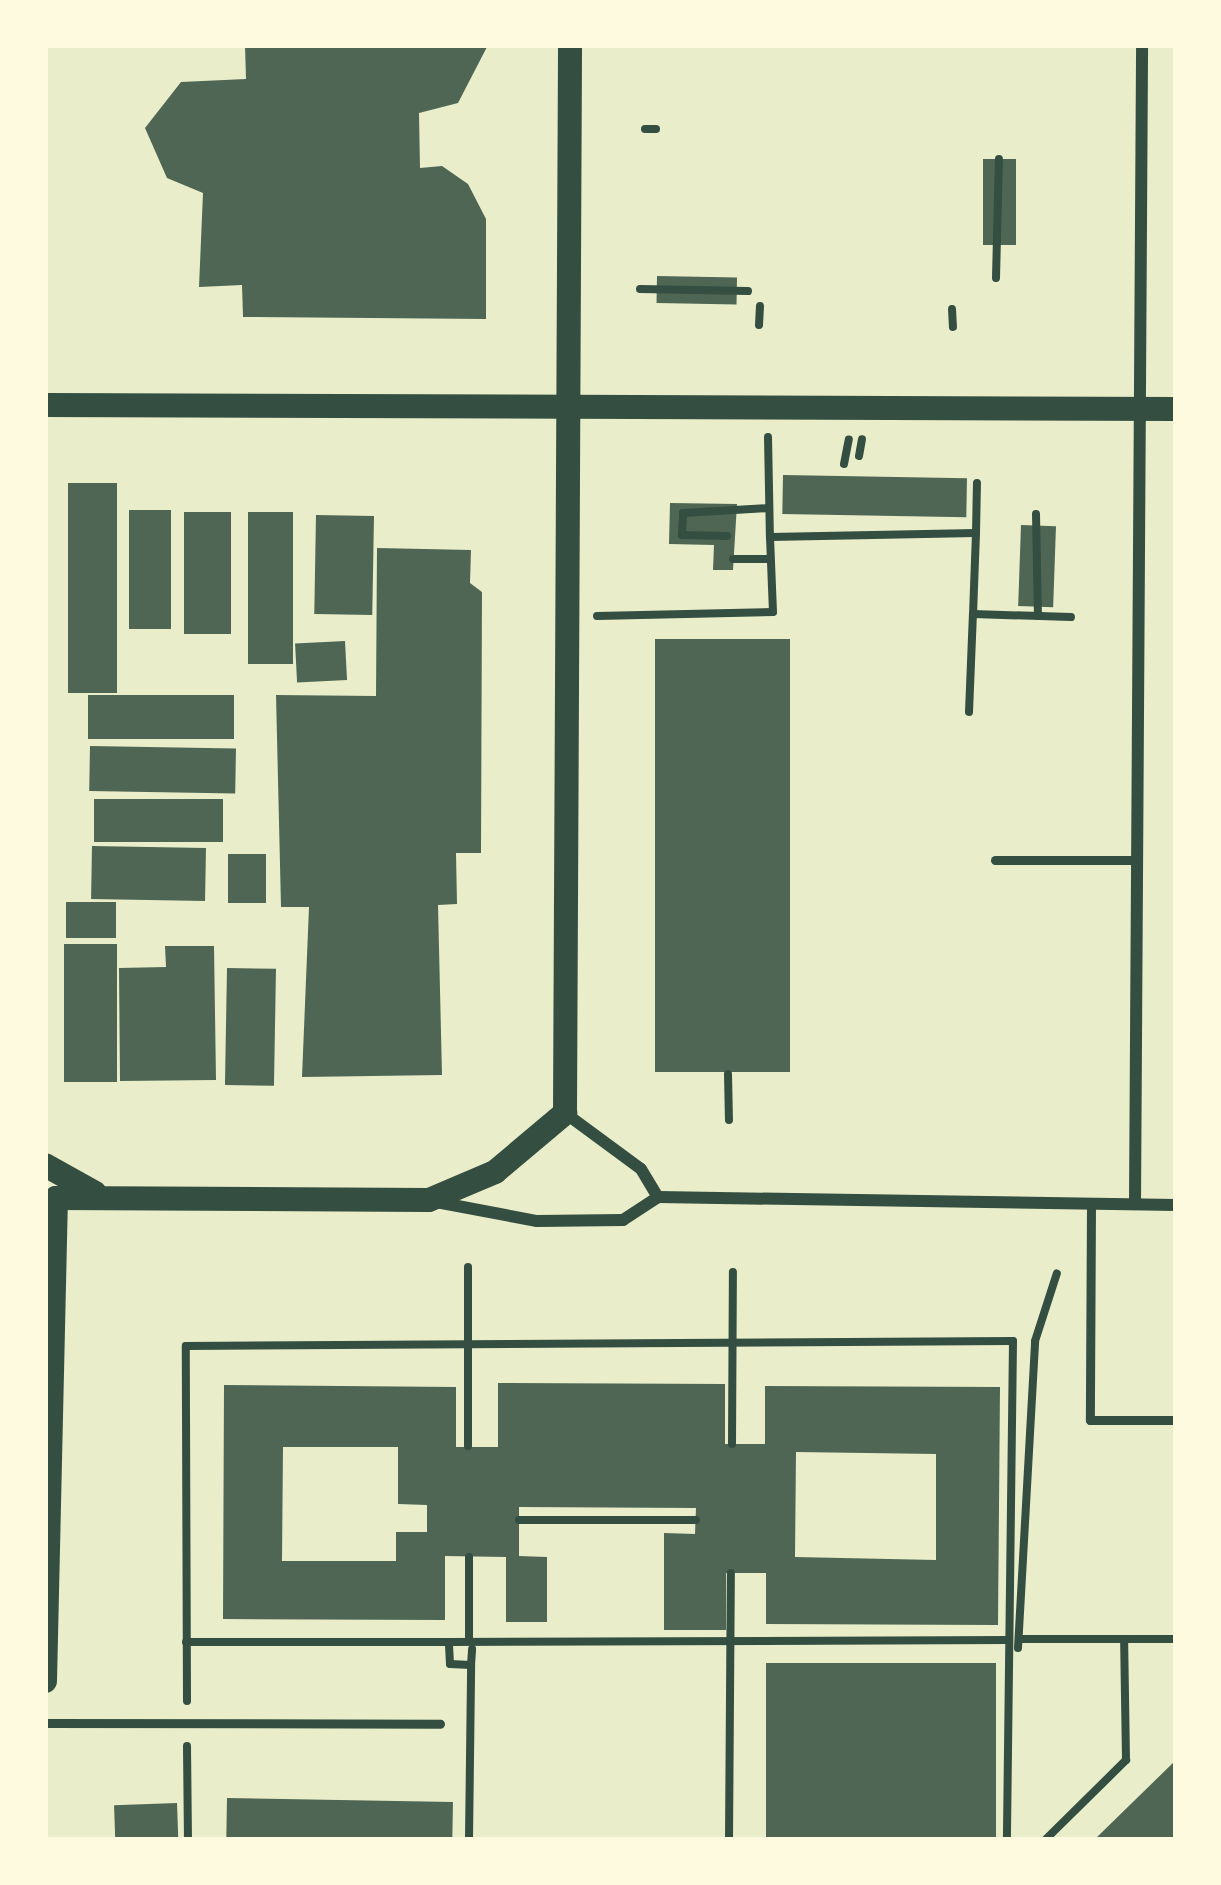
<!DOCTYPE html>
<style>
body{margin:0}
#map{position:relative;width:1221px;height:1885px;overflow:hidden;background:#e9edc9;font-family:"Playfair Display",serif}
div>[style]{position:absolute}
.building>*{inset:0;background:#4f6655;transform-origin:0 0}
.path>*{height:8px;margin:-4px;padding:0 4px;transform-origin:4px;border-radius:4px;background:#344e41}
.service>*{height:9px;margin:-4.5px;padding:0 4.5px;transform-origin:4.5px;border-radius:4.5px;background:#344e41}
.minor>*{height:12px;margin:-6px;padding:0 6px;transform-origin:6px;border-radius:6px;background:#344e41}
.secondary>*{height:24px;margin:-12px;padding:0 12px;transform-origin:12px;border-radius:12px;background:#344e41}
span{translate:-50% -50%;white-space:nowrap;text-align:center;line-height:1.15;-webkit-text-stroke:9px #fefae0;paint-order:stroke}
.frame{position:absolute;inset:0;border:48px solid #fefae0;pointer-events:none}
</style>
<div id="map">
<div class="building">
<i style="clip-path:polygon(245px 45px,488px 45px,458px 103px,419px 113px,420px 168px,442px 166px,468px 184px,486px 219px,486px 319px,243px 317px,242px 285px,199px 287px,203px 193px,167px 178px,145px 128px,181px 82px,246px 79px)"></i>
<i style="left:983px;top:159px;width:33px;height:86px"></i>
<i style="left:657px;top:276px;width:80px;height:27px;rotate:1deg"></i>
<i style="left:783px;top:475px;width:184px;height:39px;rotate:1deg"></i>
<i style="left:68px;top:483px;width:49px;height:210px"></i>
<i style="clip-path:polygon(670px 503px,737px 504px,733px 570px,713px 570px,714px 545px,669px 544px)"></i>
<i style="left:129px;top:510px;width:42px;height:119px"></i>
<i style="left:184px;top:512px;width:47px;height:122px"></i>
<i style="left:293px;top:512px;width:152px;height:45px;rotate:90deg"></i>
<i style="left:316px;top:515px;width:58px;height:99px;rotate:1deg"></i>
<i style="left:1021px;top:525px;width:35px;height:81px;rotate:2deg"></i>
<i style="clip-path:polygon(377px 548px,471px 550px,470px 583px,482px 592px,481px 853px,456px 853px,457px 904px,438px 905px,442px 1075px,302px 1077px,309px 907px,281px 907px,276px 695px,376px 696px)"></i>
<i style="left:655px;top:639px;width:135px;height:433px"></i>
<i style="left:345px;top:641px;width:39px;height:50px;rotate:87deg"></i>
<i style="left:88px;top:695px;width:146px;height:44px"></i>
<i style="left:90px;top:746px;width:146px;height:45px;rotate:1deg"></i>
<i style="left:94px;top:799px;width:129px;height:43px"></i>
<i style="left:92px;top:846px;width:114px;height:53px;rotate:1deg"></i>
<i style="left:266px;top:854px;width:49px;height:38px;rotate:90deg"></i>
<i style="left:66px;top:902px;width:50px;height:36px"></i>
<i style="left:64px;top:944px;width:53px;height:138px"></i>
<i style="clip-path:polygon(165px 946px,214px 946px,216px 1080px,120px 1081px,119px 968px,166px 967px)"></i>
<i style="left:227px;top:968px;width:49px;height:117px;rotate:1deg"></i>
<i style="clip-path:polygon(evenodd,498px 1383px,725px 1384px,725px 1444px,765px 1444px,765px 1386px,1000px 1387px,998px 1625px,766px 1624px,766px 1573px,726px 1573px,726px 1630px,664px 1630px,664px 1533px,695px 1534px,696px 1508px,519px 1507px,519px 1556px,547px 1557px,547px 1622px,506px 1622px,506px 1557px,445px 1556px,445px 1620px,223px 1619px,224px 1385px,456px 1387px,456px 1447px,498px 1447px,498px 1383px,283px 1447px,398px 1447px,398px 1504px,427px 1505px,427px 1532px,396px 1532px,396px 1561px,282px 1561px,283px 1447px,498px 1383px,796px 1452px,936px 1454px,936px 1560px,795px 1557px,796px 1452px)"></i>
<i style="left:766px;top:1663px;width:230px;height:177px"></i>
<i style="clip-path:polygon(1176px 1760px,1176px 1840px,1094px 1840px)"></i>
<i style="left:227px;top:1798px;width:226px;height:42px;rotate:1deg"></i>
<i style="left:177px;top:1803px;width:37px;height:63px;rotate:88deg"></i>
</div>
<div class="path">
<i style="left:645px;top:129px;width:11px"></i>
<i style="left:996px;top:278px;width:119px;rotate:-88.6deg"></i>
<i style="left:640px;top:289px;width:108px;rotate:1.1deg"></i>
<i style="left:952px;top:309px;width:18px;rotate:87deg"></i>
<i style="left:759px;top:325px;width:19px;rotate:-87deg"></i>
<i style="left:768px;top:437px;width:100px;rotate:88.9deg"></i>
<i style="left:770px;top:537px;width:206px;rotate:-1.1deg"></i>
<i style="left:976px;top:533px;width:81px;rotate:92.1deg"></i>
<i style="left:973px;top:614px;width:98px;rotate:1.8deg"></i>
<i style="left:859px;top:456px;width:17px;rotate:-80deg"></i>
<i style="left:844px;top:464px;width:25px;rotate:-79deg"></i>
<i style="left:1036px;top:514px;width:102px;rotate:88.9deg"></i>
<i style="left:976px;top:533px;width:50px;rotate:-88.9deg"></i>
<i style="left:727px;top:536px;width:45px;rotate:-178.7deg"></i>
<i style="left:682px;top:535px;width:22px;rotate:-87deg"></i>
<i style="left:683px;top:513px;width:86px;rotate:-3.3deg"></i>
<i style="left:733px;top:559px;width:37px"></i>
<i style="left:597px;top:616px;width:176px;rotate:-1.3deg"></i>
<i style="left:773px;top:612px;width:75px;rotate:-92.3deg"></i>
<i style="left:969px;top:712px;width:98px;rotate:-87.7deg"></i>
<i style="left:728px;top:1074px;width:46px;rotate:88.8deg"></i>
<i style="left:468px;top:1267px;width:179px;rotate:90deg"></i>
<i style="left:732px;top:1444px;width:172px;rotate:-89.7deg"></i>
<i style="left:519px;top:1520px;width:177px"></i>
<i style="left:1023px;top:1639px;width:153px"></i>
<i style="left:469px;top:1641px;width:84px;rotate:-90deg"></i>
<i style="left:186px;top:1642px;width:263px"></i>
<i style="left:1018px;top:1648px;width:307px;rotate:-86.8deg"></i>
<i style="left:1035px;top:1341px;width:71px;rotate:-72.1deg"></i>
<i style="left:471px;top:1665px;width:16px;rotate:-86deg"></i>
<i style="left:187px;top:1701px;width:355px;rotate:-90.2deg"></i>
<i style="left:186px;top:1346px;width:827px;rotate:-0.35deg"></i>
<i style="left:1013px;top:1341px;width:499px;rotate:90.7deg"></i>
<i style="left:187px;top:1746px;width:94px;rotate:89.4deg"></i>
<i style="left:469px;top:1840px;width:175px;rotate:-89.3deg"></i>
<i style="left:471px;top:1665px;width:21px;rotate:-177deg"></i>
<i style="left:450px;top:1664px;width:22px;rotate:-93deg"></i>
<i style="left:449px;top:1642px;width:560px;rotate:-0.2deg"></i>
<i style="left:729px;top:1840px;width:267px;rotate:-89.6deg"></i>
<i style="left:1045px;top:1840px;width:114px;rotate:-44.6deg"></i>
<i style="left:1126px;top:1760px;width:121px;rotate:-90.9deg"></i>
</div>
<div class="service">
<i style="left:995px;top:860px;width:142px"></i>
<i style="left:1091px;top:1204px;width:216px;rotate:90.3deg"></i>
<i style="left:1090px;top:1420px;width:86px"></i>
<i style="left:45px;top:1723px;width:395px;rotate:0.1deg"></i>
</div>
<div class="minor">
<i style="left:565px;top:1113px;width:94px;rotate:36.4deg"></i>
<i style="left:641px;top:1169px;width:33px;rotate:59deg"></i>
<i style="left:431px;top:1201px;width:108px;rotate:10.7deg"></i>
<i style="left:537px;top:1221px;width:86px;rotate:-0.7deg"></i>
<i style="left:623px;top:1220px;width:42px;rotate:-33.3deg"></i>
<i style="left:658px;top:1197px;width:518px;rotate:0.88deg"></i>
<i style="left:1135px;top:1204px;width:1159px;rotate:-89.65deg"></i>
</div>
<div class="secondary">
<i style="left:45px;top:405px;width:1131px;rotate:0.2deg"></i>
<i style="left:45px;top:1165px;width:57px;rotate:29.2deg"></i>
<i style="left:45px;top:1681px;width:483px;rotate:-88.7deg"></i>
<i style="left:56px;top:1198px;width:373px;rotate:0.3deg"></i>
<i style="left:429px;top:1200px;width:72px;rotate:-23deg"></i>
<i style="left:495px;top:1172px;width:92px;rotate:-40.1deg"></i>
<i style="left:565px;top:1113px;width:1068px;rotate:-89.73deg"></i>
</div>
<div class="frame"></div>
</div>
